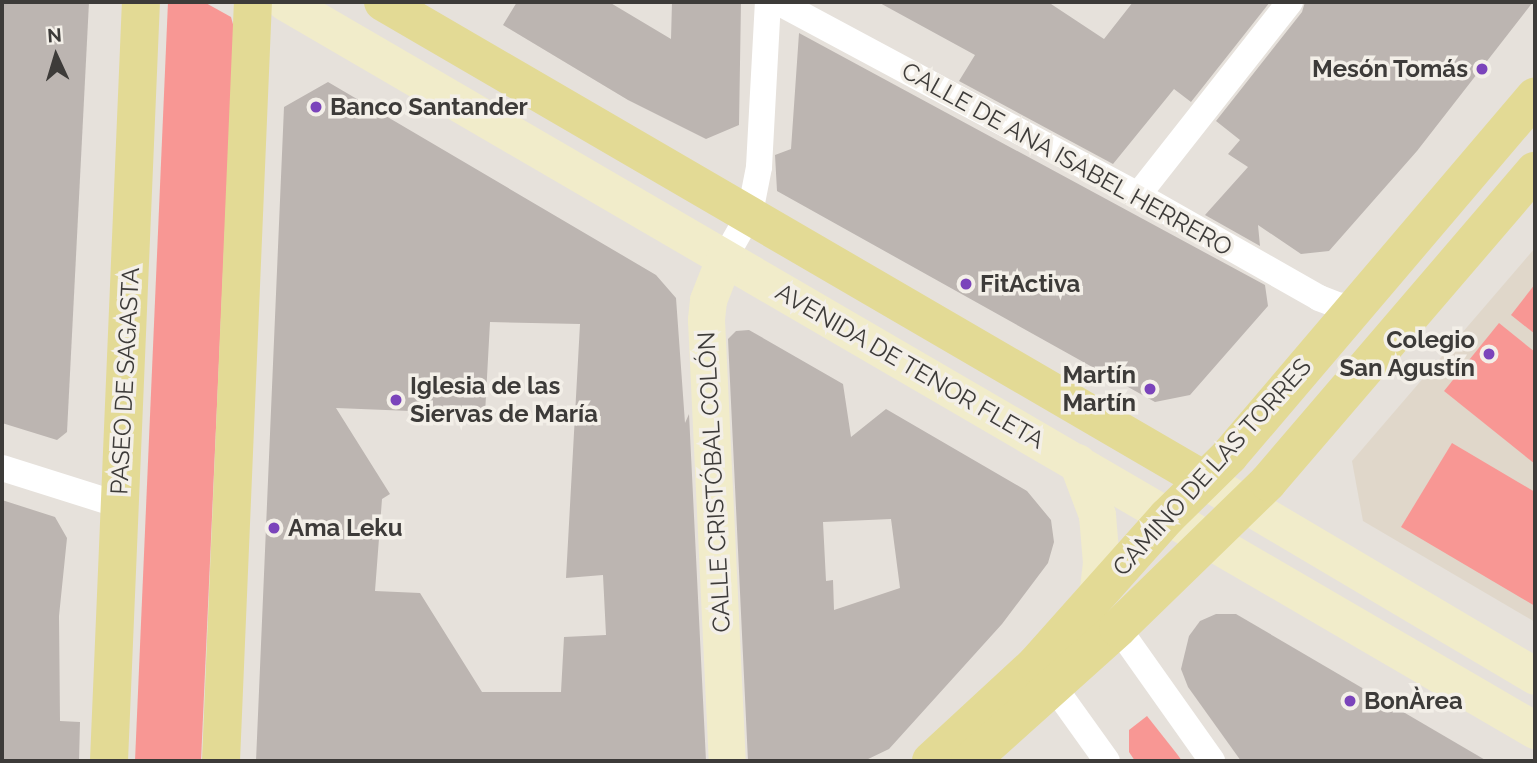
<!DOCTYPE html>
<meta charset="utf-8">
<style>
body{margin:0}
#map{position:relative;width:1537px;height:763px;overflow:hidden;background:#e6e1db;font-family:Raleway,sans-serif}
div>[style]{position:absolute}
.built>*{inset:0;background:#e0d7ca}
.green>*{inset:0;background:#f89794}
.building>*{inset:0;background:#bcb5b1}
.street>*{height:26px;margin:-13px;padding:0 13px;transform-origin:13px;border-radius:13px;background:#fff}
.secondary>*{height:37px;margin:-18.5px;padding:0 18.5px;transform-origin:18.5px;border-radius:18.5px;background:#f1ecca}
.primary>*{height:38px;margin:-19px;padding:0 19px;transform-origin:19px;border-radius:19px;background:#e3da95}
.dots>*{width:19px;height:19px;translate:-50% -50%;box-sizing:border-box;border:4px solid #f3efe8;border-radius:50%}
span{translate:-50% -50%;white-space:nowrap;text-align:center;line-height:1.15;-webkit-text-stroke:7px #f3efe8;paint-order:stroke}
.poi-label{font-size:24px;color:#3d3b39;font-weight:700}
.right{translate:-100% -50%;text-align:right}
.left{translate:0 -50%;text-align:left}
.street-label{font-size:24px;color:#3d3b39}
.frame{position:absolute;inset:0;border:4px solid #3d3b39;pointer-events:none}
.north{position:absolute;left:21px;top:21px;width:70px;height:70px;-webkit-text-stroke:5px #f3efe8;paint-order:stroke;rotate:356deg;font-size:19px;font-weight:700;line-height:28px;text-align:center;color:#3d3b39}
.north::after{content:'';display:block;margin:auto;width:24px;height:32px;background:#3d3b39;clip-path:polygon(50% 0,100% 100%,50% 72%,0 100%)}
</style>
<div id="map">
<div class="built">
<i style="clip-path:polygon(1535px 248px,1535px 622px,1363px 521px,1352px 461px)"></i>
</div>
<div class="green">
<i style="clip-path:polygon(168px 2px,204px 2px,231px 17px,234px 28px,201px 761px,135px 761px)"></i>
<i style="clip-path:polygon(1535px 284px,1535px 334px,1511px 315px)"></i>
<i style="clip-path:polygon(1499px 323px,1535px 352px,1535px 464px,1444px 391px)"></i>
<i style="clip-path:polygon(1452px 443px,1535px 492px,1535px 606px,1401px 527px)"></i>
<i style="clip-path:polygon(1147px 716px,1177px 754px,1182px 761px,1135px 761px,1129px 752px,1129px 730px)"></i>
</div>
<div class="building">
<i style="clip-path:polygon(2px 2px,89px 2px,67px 432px,57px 440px,2px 423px)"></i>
<i style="clip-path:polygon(517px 2px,609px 2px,671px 39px,672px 2px,741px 2px,739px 125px,706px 139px,628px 100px,503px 25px)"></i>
<i style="clip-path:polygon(878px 2px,1048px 2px,1104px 39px,1133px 2px,1270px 2px,1191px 102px,1174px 89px,1113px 164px,959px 81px,975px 55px)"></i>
<i style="clip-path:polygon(1305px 2px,1533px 2px,1417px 151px,1329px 251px,1301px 254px,1258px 225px,1260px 246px,1205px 215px,1248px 167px,1228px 154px,1240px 140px,1216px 121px,1302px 12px)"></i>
<i style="clip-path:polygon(799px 33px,1265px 285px,1268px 306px,1190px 395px,1155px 402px,777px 191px,775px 155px,791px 149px)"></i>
<i style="clip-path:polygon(evenodd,328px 82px,656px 275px,676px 298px,685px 423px,689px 414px,706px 761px,256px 761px,284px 107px,328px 82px,490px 322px,580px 324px,566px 578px,603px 575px,606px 635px,564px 637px,561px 692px,482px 692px,420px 593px,375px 591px,382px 499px,390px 494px,336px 408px,485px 414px,490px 322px)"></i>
<i style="clip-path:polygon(evenodd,749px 330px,843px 384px,851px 437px,886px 409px,1027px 491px,1051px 520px,1054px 542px,1048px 563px,1002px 624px,889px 749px,864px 761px,748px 761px,728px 339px,736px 331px,749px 330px,891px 519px,900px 588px,834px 610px,833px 580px,826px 581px,823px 522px,891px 519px)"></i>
<i style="clip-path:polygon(2px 500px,55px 517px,67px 538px,59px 616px,60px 721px,80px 722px,79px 761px,2px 761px)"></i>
<i style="clip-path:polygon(1216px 614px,1236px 614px,1487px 761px,1241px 761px,1188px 687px,1181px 669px,1189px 636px,1200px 621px)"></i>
</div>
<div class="street">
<i style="left:778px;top:2px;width:408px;rotate:28.2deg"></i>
<i style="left:1138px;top:195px;width:208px;rotate:29.6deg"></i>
<i style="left:1319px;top:298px;width:22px;rotate:21deg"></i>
<i style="left:1340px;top:306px;width:18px;rotate:-6deg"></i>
<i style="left:1138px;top:195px;width:246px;rotate:-51.8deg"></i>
<i style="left:724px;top:259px;width:53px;rotate:-60.5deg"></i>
<i style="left:750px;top:213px;width:47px;rotate:-78.9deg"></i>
<i style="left:759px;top:167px;width:165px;rotate:-86.9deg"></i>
<i style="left:2px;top:468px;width:123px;rotate:17.5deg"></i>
<i style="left:1118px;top:628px;width:163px;rotate:54.7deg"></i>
<i style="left:1044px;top:673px;width:108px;rotate:54.4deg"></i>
</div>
<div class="secondary">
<i style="left:285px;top:2px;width:1447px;rotate:30.22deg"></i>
<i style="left:724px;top:259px;width:44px;rotate:111.3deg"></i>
<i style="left:708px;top:300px;width:20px;rotate:96deg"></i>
<i style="left:706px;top:320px;width:441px;rotate:87.3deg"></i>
<i style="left:1077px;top:462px;width:57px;rotate:69.3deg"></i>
<i style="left:1097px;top:515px;width:48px;rotate:85.2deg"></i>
<i style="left:1101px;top:563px;width:31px;rotate:97deg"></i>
<i style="left:1204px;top:480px;width:385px;rotate:30.6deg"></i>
</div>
<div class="primary">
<i style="left:383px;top:2px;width:950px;rotate:30.21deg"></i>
<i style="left:109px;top:761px;width:760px;rotate:-87.59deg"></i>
<i style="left:221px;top:761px;width:760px;rotate:-87.59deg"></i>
<i style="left:931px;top:761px;width:143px;rotate:-42.7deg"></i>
<i style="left:1036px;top:664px;width:197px;rotate:-48.3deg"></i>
<i style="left:1167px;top:517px;width:87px;rotate:-44.5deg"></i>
<i style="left:1229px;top:456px;width:472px;rotate:-49.6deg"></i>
<i style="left:970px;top:761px;width:199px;rotate:-41.9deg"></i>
<i style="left:1118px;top:628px;width:209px;rotate:-44.2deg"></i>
<i style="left:1268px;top:482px;width:410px;rotate:-49.4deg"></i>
</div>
<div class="dots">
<i style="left:1482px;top:69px;background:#7b44bb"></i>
<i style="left:316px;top:107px;background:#7b44bb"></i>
<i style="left:966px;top:284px;background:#7b44bb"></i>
<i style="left:1489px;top:354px;background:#7b44bb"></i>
<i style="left:1150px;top:389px;background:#7b44bb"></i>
<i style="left:396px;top:400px;background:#7b44bb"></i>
<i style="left:274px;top:528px;background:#7b44bb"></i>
<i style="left:1350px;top:701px;background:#7b44bb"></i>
</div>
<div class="poi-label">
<span class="right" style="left:1468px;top:69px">Mesón Tomás</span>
<span class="left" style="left:330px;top:107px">Banco Santander</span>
<span class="left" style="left:980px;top:284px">FitActiva</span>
<span class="right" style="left:1475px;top:354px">Colegio<br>San Agustín</span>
<span class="right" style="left:1136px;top:389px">Martín<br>Martín</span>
<span class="left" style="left:410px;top:400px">Iglesia de las<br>Siervas de María</span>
<span class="left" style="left:288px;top:528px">Ama Leku</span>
<span class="left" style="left:1364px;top:701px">BonÀrea</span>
</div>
<div class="street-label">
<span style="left:1067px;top:159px;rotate:29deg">CALLE DE ANA ISABEL HERRERO</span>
<span style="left:910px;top:366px;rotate:30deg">AVENIDA DE TENOR FLETA</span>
<span style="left:125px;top:381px;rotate:-87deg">PASEO DE SAGASTA</span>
<span style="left:1212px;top:467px;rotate:-48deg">CAMINO DE LAS TORRES</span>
<span style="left:714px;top:482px;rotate:-93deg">CALLE CRISTÓBAL COLÓN</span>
</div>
<div class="frame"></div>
<div class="north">N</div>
</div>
